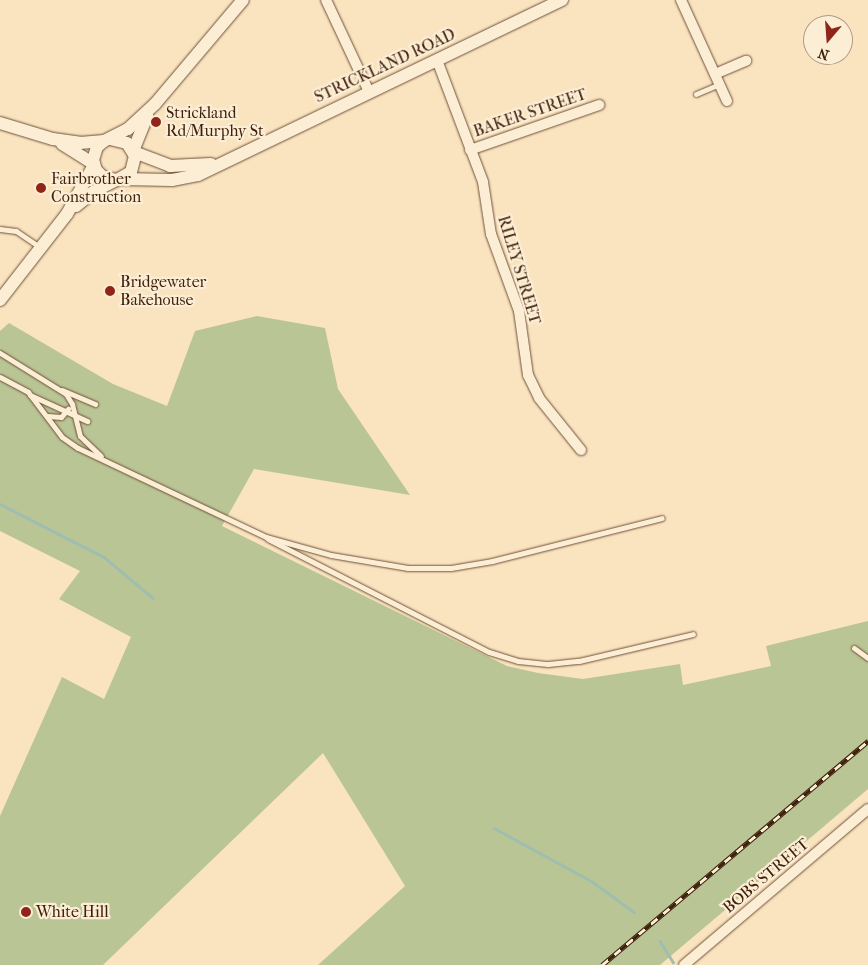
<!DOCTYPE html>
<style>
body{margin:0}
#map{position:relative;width:868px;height:965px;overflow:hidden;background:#fae3bf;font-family:"IM FELL French Canon",serif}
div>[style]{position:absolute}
.green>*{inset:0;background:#bac595}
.stream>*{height:2.5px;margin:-1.25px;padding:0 1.25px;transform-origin:1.25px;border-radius:1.25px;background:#9ebeaf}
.roads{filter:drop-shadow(0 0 1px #6e513a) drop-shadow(0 0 1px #6e513a)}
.service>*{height:5px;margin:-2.5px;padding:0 2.5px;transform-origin:2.5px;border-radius:2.5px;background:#fcedd5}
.minor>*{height:10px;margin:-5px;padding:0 5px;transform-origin:5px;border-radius:5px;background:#fcedd5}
.tertiary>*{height:12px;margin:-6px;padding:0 6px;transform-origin:6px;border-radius:6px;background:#fcedd5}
.rail>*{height:4.5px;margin-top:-2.25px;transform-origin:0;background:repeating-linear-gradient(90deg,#fcedd5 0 8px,#3f200d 0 16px);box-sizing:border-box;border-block:1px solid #3f200d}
.dots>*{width:14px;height:14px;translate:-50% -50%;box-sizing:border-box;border:2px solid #fcedd5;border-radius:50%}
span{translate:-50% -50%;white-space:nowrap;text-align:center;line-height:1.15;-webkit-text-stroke:4.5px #fcedd5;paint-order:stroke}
.street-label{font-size:16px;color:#3f200d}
.poi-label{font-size:16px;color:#3f200d}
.left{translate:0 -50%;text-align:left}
.north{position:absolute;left:803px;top:15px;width:50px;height:50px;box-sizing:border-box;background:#fcedd5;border:1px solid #b09b85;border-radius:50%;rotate:198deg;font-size:14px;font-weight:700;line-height:20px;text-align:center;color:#3f200d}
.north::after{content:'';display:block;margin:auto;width:18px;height:22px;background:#8f2418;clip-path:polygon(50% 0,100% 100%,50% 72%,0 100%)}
</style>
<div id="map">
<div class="green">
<i style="clip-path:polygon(257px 316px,325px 328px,338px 389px,410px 495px,254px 469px,222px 526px,507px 666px,538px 673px,583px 679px,680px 664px,683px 685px,771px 666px,766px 646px,868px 621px,868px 789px,660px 965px,318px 965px,405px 886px,323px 753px,103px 965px,0 965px,0 816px,62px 677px,104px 699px,131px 637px,59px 599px,80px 571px,0 531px,0 331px,9px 323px,113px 384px,167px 406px,195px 331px)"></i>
</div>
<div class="stream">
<i style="left:0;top:504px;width:117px;rotate:27deg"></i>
<i style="left:104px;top:557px;width:64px;rotate:39.9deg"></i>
<i style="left:494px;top:828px;width:113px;rotate:28.6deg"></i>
<i style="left:593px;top:882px;width:51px;rotate:36.2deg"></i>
<i style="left:660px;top:941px;width:25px;rotate:58deg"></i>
</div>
<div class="roads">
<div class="service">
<i style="left:696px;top:94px;width:25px;rotate:-23deg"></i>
<i style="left:0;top:229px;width:16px;rotate:7deg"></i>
<i style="left:16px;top:231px;width:29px;rotate:34deg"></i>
<i style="left:0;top:353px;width:78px;rotate:31.8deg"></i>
<i style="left:66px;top:394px;width:12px;rotate:59deg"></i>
<i style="left:72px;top:404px;width:33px;rotate:76deg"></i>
<i style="left:80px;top:436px;width:29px;rotate:44deg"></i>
<i style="left:0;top:377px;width:32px;rotate:28deg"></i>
<i style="left:28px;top:392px;width:56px;rotate:52.9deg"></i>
<i style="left:62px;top:437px;width:19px;rotate:35deg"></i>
<i style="left:78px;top:448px;width:208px;rotate:25.3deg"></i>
<i style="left:266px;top:537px;width:67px;rotate:15.5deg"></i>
<i style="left:331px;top:555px;width:78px;rotate:9.6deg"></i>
<i style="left:408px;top:568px;width:43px"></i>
<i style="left:451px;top:568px;width:42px;rotate:-9.7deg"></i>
<i style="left:492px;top:561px;width:175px;rotate:-14.2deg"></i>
<i style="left:62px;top:390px;width:36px;rotate:23deg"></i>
<i style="left:30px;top:395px;width:63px;rotate:24.5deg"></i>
<i style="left:48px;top:416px;width:13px;rotate:4deg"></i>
<i style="left:61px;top:417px;width:11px;rotate:-49deg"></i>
<i style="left:268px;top:539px;width:248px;rotate:27.1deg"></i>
<i style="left:489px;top:652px;width:30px;rotate:17deg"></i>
<i style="left:518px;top:661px;width:30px;rotate:6deg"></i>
<i style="left:548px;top:664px;width:31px;rotate:-6deg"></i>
<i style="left:579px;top:661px;width:117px;rotate:-13.3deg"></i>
<i style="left:854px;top:648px;width:17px;rotate:36deg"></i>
</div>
<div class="minor">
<i style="left:326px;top:0;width:102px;rotate:64.9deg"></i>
<i style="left:681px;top:0;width:111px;rotate:65.5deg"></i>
<i style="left:437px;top:60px;width:130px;rotate:69.3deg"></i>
<i style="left:483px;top:182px;width:53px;rotate:81.3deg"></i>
<i style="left:491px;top:234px;width:82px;rotate:70deg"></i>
<i style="left:519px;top:311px;width:65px;rotate:82deg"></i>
<i style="left:528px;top:375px;width:25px;rotate:64deg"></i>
<i style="left:539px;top:398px;width:67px;rotate:51.1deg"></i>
<i style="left:715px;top:74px;width:34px;rotate:-23deg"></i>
<i style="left:470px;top:150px;width:137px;rotate:-19.2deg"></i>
<i style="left:684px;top:965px;width:241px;rotate:-40.3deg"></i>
</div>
<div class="tertiary">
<i style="left:0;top:123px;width:55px;rotate:16.8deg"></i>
<i style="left:53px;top:139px;width:27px;rotate:8deg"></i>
<i style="left:80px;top:143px;width:24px;rotate:-5deg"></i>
<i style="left:110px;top:139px;width:17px;rotate:13deg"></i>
<i style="left:127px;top:143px;width:15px;rotate:58deg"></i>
<i style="left:135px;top:156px;width:16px;rotate:104deg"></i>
<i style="left:131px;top:172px;width:16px;rotate:150deg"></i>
<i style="left:117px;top:180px;width:14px;rotate:-168deg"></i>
<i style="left:103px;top:177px;width:10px;rotate:-135deg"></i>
<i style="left:96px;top:170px;width:10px;rotate:-107deg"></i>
<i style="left:93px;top:160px;width:14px;rotate:-73deg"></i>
<i style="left:97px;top:147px;width:9px;rotate:-41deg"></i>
<i style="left:104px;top:141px;width:27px;rotate:-27deg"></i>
<i style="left:128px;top:129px;width:37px;rotate:-43deg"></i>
<i style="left:155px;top:104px;width:136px;rotate:-49.8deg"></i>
<i style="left:62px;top:144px;width:38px;rotate:32deg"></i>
<i style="left:133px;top:151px;width:38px;rotate:-68deg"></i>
<i style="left:134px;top:152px;width:39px;rotate:21deg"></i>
<i style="left:170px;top:166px;width:41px;rotate:-2.8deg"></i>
<i style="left:121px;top:179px;width:51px;rotate:1.1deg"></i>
<i style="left:172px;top:180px;width:26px;rotate:-11deg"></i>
<i style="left:198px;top:175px;width:404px;rotate:-25.7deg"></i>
<i style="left:76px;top:206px;width:22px;rotate:-39deg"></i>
<i style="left:93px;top:192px;width:27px;rotate:-27deg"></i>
<i style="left:0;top:300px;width:109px;rotate:-52.1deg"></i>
<i style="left:67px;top:214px;width:56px;rotate:-61.1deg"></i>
</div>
</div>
<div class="rail">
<i style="left:602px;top:965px;width:348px;rotate:-40.1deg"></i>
</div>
<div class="dots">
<i style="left:156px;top:122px;background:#8f2418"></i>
<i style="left:41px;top:188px;background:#8f2418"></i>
<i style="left:110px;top:291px;background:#8f2418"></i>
<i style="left:26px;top:912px;background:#8f2418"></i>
</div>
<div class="street-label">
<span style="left:385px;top:66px;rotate:-25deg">STRICKLAND ROAD</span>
<span style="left:530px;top:113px;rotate:-19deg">BAKER STREET</span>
<span style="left:519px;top:270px;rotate:73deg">RILEY STREET</span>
<span style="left:766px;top:876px;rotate:-40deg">BOBS STREET</span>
</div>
<div class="poi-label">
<span class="left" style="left:166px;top:122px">Strickland<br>Rd/Murphy St</span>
<span class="left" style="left:51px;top:188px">Fairbrother<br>Construction</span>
<span class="left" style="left:120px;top:291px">Bridgewater<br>Bakehouse</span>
<span class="left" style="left:36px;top:912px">White Hill</span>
</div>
<div class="north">N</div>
</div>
